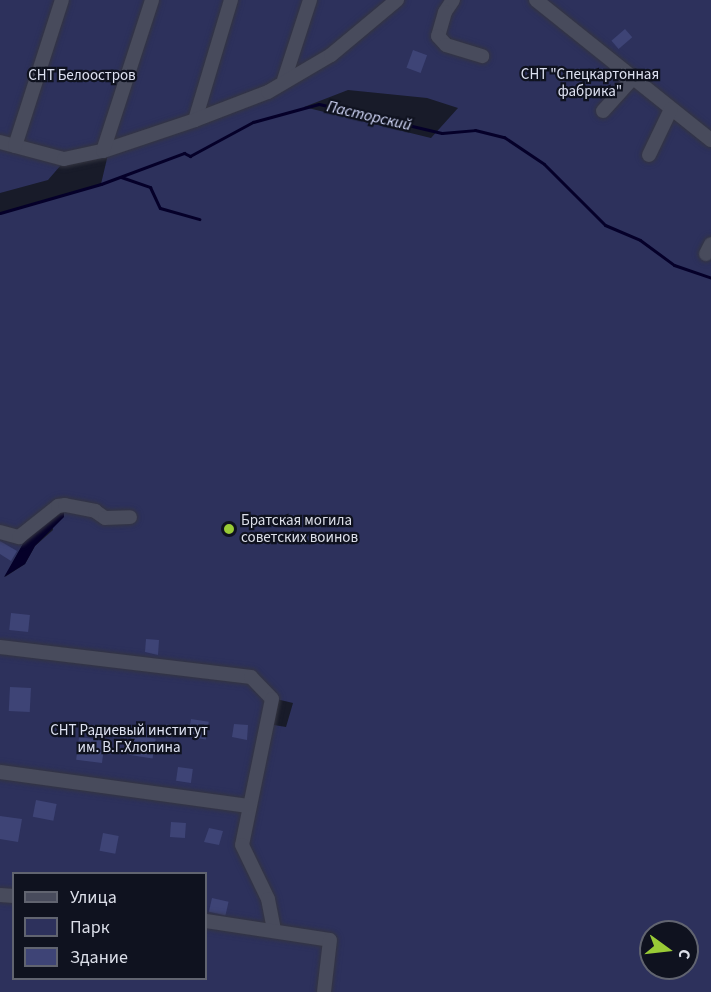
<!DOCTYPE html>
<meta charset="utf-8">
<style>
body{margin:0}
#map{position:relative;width:711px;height:992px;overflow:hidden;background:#181b29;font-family:"Source Sans 3",sans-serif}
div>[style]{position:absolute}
.green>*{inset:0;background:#2d315c}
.water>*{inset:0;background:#050029}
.stream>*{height:3px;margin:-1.5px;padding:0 1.5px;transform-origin:1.5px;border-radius:1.5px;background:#050029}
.building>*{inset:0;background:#3e4476;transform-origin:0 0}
.roads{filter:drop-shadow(0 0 2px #343541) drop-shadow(0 0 2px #343541)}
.minor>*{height:14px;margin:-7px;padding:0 7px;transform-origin:7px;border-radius:7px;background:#484b5c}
.dots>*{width:16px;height:16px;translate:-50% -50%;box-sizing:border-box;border:3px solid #0f121f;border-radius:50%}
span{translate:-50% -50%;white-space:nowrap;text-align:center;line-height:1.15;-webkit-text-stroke:4.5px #0f121f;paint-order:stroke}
.park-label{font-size:15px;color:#dde1f1}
.poi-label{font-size:15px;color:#dcdfe9}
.left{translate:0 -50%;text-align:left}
.water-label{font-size:16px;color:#d3d9fa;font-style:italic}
.legend{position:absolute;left:12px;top:872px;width:195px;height:108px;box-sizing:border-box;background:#0f121f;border:2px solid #616470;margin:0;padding:8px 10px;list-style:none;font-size:18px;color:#dcdfe9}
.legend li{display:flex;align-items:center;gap:12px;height:30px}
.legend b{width:30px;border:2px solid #616470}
.north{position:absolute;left:639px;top:920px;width:60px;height:60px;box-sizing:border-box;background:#0f121f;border:2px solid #616470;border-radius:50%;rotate:105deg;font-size:16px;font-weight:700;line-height:24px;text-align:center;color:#dcdfe9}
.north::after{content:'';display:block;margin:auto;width:21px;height:27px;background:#99cb36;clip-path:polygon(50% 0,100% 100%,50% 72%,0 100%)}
</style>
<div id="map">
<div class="green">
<i style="clip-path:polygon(evenodd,0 0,711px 0,711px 992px,0 992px,0 213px,101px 184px,109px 150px,67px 158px,48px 180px,0 193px,0 0,348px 90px,427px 98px,458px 108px,431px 138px,304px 107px,348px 90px,0 0,51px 516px,53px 530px,35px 546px,25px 564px,5px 577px,24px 542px,51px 516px,0 0,272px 698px,293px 703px,286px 727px,268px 724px,272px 698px,0 0,14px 874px,206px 874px,206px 978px,14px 978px,14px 874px,0 0,651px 932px,687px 932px,687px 968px,651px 968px,651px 932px)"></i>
</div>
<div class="water">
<i style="clip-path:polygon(64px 510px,64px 517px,35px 546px,25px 564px,4px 577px,24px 542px,51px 516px)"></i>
</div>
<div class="stream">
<i style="left:121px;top:177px;width:31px;rotate:19deg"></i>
<i style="left:150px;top:187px;width:23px;rotate:65deg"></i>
<i style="left:160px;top:208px;width:41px;rotate:15.8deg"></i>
<i style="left:0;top:213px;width:105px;rotate:-16deg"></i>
<i style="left:101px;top:184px;width:89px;rotate:-20.5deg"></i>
<i style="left:184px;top:153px;width:7px;rotate:27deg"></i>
<i style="left:190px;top:156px;width:72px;rotate:-28.4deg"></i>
<i style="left:253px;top:122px;width:68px;rotate:-15.3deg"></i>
<i style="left:319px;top:104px;width:126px;rotate:13.3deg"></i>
<i style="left:442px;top:133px;width:33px;rotate:-5deg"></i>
<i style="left:475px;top:130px;width:30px;rotate:14deg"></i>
<i style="left:504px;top:137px;width:48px;rotate:34deg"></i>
<i style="left:544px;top:164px;width:86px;rotate:45deg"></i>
<i style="left:605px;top:225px;width:38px;rotate:23deg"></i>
<i style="left:640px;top:240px;width:42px;rotate:36.3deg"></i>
<i style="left:674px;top:265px;width:39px;rotate:19deg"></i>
</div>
<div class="building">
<i style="left:625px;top:29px;width:11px;height:18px;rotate:49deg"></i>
<i style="left:413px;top:50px;width:15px;height:19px;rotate:20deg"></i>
<i style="clip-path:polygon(0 541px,17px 551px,11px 561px,0 554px)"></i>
<i style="left:11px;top:613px;width:19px;height:17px;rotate:6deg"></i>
<i style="clip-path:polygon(146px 639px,159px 640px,158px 655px,145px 652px)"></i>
<i style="left:10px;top:687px;width:21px;height:24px;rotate:3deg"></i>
<i style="left:191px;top:719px;width:18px;height:18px;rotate:9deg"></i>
<i style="clip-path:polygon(234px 724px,248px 725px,247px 740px,232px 737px)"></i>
<i style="left:132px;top:735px;width:24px;height:20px;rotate:9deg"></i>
<i style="left:79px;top:737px;width:26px;height:23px;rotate:7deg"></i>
<i style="left:178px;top:767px;width:15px;height:14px;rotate:8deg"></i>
<i style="left:36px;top:800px;width:21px;height:17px;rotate:11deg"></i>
<i style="clip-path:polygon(0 816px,22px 819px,18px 842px,0 839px)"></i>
<i style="left:171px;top:822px;width:15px;height:15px;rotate:4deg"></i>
<i style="clip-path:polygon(209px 828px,223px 831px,219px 845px,204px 842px)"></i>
<i style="left:103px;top:833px;width:16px;height:18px;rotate:11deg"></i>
<i style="left:212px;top:898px;width:17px;height:14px;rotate:13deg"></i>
</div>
<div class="roads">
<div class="minor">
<i style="left:453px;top:0;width:14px;rotate:124deg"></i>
<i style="left:445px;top:12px;width:25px;rotate:106deg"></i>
<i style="left:438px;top:36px;width:12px;rotate:48deg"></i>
<i style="left:446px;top:45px;width:38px;rotate:17deg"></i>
<i style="left:536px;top:0;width:224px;rotate:38.7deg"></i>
<i style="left:284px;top:80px;width:84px;rotate:-72deg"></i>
<i style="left:603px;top:111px;width:43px;rotate:-47.8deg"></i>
<i style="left:195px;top:120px;width:125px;rotate:-73.3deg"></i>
<i style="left:0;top:142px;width:66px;rotate:14.9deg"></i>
<i style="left:64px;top:159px;width:40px;rotate:-12deg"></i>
<i style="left:103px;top:151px;width:97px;rotate:-18.6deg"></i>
<i style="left:195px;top:120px;width:78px;rotate:-21deg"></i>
<i style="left:268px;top:92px;width:73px;rotate:-30.4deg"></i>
<i style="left:331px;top:55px;width:86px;rotate:-39.8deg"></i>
<i style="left:15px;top:146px;width:153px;rotate:-72.2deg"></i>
<i style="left:103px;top:151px;width:159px;rotate:-72deg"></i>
<i style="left:649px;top:155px;width:51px;rotate:-64.4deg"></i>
<i style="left:706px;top:254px;width:11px;rotate:-63deg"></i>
<i style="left:0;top:532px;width:20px;rotate:15deg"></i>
<i style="left:19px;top:537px;width:50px;rotate:-38.5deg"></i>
<i style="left:58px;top:506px;width:7px;rotate:-8deg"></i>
<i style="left:65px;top:505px;width:31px;rotate:11deg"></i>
<i style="left:95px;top:511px;width:12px;rotate:35deg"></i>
<i style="left:105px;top:518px;width:25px;rotate:-2deg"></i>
<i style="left:0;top:647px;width:253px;rotate:6.8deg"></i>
<i style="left:251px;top:677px;width:30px;rotate:46deg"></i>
<i style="left:272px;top:699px;width:149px;rotate:101.6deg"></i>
<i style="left:242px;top:845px;width:60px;rotate:64.3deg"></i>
<i style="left:268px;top:899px;width:32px;rotate:79deg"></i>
<i style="left:0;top:772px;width:251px;rotate:7.8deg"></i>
<i style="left:0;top:895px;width:14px;rotate:4deg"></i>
<i style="left:206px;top:921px;width:125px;rotate:8.7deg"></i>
<i style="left:330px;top:940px;width:52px;rotate:96.6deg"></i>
</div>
</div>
<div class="dots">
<i style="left:229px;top:529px;background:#99cb36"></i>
</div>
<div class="park-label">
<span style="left:590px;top:83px">СНТ "Спецкартонная<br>фабрика"</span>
<span style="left:82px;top:76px">СНТ Белоостров</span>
<span style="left:129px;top:739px">СНТ Радиевый институт<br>им. В.Г.Хлопина</span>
</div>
<div class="poi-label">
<span class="left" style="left:241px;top:529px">Братская могила<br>советских воинов</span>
</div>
<div class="water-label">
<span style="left:369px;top:116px;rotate:13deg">Пасторский</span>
</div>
<ul class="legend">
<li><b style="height:8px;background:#484b5c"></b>Улица</li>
<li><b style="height:16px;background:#2d315c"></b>Парк</li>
<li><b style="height:16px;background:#3e4476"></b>Здание</li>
</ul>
<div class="north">С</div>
</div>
